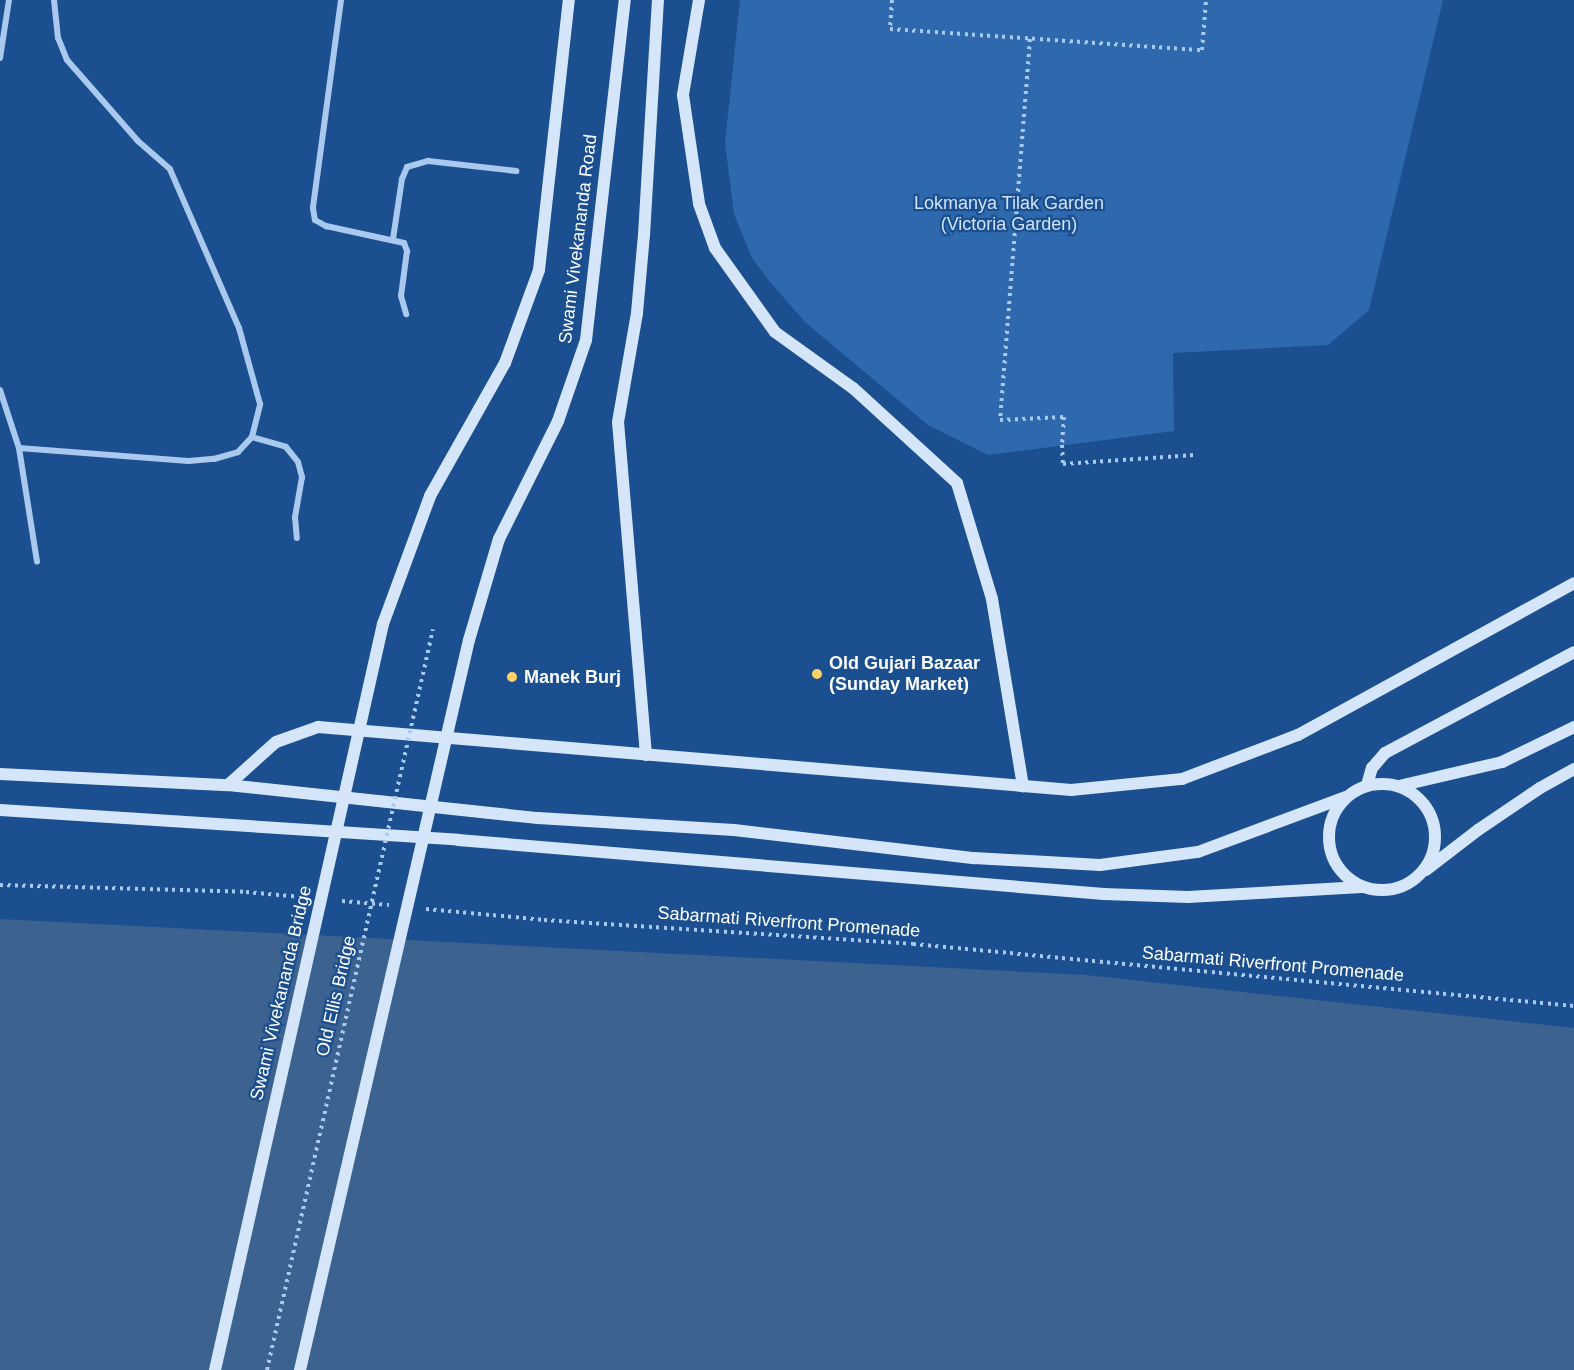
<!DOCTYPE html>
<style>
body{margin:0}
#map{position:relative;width:1574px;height:1370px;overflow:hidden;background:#1b4f8f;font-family:Helvetica,sans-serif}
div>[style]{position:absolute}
.green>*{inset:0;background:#2e69ad}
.water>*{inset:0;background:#3c6290}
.path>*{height:4px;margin-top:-2px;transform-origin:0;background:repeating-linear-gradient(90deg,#a9c9ee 0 3px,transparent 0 7.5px)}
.street>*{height:6px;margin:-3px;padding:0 3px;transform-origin:3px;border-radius:3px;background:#a9c9ee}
.secondary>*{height:12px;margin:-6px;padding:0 6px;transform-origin:6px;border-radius:6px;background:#d6e6fa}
.secondary>.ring{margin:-6px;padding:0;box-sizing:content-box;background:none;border:12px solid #d6e6fa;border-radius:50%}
.path-bridge>*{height:4px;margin-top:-2px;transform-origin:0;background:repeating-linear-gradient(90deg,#a9c9ee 0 3px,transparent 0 7.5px)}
.secondary-bridge>*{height:12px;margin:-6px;padding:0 6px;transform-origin:6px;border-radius:6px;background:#d6e6fa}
.dots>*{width:16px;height:16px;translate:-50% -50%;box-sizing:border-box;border:3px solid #1b4f8f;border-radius:50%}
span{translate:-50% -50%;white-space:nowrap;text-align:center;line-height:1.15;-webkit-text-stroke:4.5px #1b4f8f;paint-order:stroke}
.park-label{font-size:18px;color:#cfe3fa}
.street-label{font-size:18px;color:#fff}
.poi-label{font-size:18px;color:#fff;font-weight:700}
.left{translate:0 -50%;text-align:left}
</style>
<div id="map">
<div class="green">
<i style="clip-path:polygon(740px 0,1443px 0,1369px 310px,1328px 345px,1173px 353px,1174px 431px,988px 455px,928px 425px,806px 323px,770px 282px,752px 258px,734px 214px,725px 143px)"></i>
</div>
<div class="water">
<i style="clip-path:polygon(0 919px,1086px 975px,1574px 1028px,1574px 1370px,0 1370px)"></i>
</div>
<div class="path">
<i style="left:892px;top:0;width:29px;rotate:94deg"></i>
<i style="left:890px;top:29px;width:313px;rotate:3.9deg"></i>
<i style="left:1202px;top:50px;width:50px;rotate:-85.4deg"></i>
<i style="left:1030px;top:39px;width:382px;rotate:94.5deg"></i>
<i style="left:1000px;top:420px;width:64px;rotate:-2.7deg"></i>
<i style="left:1064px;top:417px;width:28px;rotate:94deg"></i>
<i style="left:1062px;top:445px;width:19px;rotate:87deg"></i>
<i style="left:1063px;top:464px;width:132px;rotate:-3.9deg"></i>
<i style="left:0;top:885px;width:246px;rotate:1.6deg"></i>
<i style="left:246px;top:892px;width:56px;rotate:5.1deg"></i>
<i style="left:342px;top:901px;width:47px;rotate:4.9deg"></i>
<i style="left:426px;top:909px;width:119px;rotate:5.3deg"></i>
<i style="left:544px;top:920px;width:370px;rotate:3.7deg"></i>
<i style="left:913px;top:944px;width:664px;rotate:5.36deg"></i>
</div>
<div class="street">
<i style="left:341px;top:0;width:210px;rotate:97.7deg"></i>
<i style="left:313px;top:208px;width:12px;rotate:81deg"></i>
<i style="left:315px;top:220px;width:13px;rotate:29deg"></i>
<i style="left:326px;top:226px;width:80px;rotate:12.3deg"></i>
<i style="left:404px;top:243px;width:9px;rotate:69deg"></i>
<i style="left:407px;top:251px;width:45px;rotate:97.6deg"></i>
<i style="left:401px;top:296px;width:19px;rotate:74deg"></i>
<i style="left:0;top:58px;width:59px;rotate:-81.2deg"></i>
<i style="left:393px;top:239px;width:61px;rotate:-81.5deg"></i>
<i style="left:402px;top:179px;width:13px;rotate:-67deg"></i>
<i style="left:407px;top:167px;width:22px;rotate:-16deg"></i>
<i style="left:428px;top:161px;width:89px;rotate:6.5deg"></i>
<i style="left:0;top:390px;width:61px;rotate:71.9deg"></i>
<i style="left:19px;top:448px;width:115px;rotate:81deg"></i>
<i style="left:252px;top:437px;width:35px;rotate:16deg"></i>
<i style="left:286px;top:447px;width:19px;rotate:51deg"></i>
<i style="left:298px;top:462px;width:16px;rotate:75deg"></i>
<i style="left:302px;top:477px;width:41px;rotate:99.9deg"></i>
<i style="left:295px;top:517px;width:21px;rotate:85deg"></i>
<i style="left:19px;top:448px;width:170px;rotate:4.4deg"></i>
<i style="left:189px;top:461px;width:25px;rotate:-5deg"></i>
<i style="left:214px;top:459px;width:25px;rotate:-16deg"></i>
<i style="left:238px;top:452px;width:21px;rotate:-47deg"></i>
<i style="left:252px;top:437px;width:34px;rotate:-76deg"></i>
<i style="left:260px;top:404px;width:79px;rotate:-105.4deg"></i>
<i style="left:239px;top:328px;width:173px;rotate:-113.5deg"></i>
<i style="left:170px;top:169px;width:43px;rotate:-138.8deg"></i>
<i style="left:138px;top:141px;width:108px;rotate:-131.2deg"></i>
<i style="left:67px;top:60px;width:24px;rotate:-112deg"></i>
<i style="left:58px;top:38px;width:38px;rotate:-96deg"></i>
</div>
<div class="secondary">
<i style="left:699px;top:0;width:96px;rotate:99.6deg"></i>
<i style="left:683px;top:95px;width:110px;rotate:81.6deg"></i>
<i style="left:699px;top:204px;width:47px;rotate:70deg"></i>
<i style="left:715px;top:248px;width:103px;rotate:54.5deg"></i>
<i style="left:775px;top:332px;width:96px;rotate:35.7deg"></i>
<i style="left:853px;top:388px;width:141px;rotate:42.4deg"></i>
<i style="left:957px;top:483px;width:121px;rotate:73.2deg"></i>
<i style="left:992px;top:599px;width:190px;rotate:80.6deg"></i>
<i style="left:383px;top:624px;width:136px;rotate:-69.8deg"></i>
<i style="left:430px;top:496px;width:153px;rotate:-60.6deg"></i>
<i style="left:505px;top:363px;width:99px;rotate:-69.9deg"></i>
<i style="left:539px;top:270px;width:272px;rotate:-83.7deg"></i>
<i style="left:469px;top:640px;width:105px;rotate:-73.5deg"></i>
<i style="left:499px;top:539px;width:132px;rotate:-63.4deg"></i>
<i style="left:558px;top:421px;width:86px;rotate:-70.9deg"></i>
<i style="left:586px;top:340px;width:342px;rotate:-83.5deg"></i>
<i style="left:646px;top:755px;width:334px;rotate:-94.8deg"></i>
<i style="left:618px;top:422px;width:111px;rotate:-80.1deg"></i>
<i style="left:637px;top:313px;width:78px;rotate:-84.9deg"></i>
<i style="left:644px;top:235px;width:235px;rotate:-86.6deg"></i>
<i style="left:0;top:774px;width:228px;rotate:2.8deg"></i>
<i style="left:228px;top:785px;width:312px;rotate:6.1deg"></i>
<i style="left:538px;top:818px;width:196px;rotate:3.5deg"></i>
<i style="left:734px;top:830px;width:242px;rotate:6.7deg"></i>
<i style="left:974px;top:858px;width:126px;rotate:3.2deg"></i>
<i style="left:1100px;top:865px;width:99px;rotate:-7.6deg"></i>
<i style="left:1198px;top:852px;width:158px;rotate:-20.4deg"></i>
<i class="ring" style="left:1329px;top:784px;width:94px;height:94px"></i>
<i style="left:228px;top:785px;width:64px;rotate:-41.9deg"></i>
<i style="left:276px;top:742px;width:45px;rotate:-19.7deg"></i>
<i style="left:318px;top:727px;width:756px;rotate:4.78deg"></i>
<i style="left:1071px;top:790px;width:112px;rotate:-5.7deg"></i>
<i style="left:1182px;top:779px;width:124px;rotate:-20.8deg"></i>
<i style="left:1298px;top:735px;width:315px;rotate:-28.8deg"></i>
<i style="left:1367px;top:785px;width:18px;rotate:-74deg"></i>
<i style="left:1372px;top:768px;width:20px;rotate:-49deg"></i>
<i style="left:1385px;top:753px;width:214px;rotate:-28.1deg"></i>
<i style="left:1399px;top:786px;width:106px;rotate:-13.1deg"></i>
<i style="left:1502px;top:762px;width:80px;rotate:-25.9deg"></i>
<i style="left:0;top:810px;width:459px;rotate:3.7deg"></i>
<i style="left:458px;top:840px;width:648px;rotate:4.78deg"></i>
<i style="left:1104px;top:894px;width:84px;rotate:2deg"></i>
<i style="left:1188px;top:897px;width:174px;rotate:-3.3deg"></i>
<i style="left:1426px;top:870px;width:66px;rotate:-37.6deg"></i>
<i style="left:1478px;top:830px;width:75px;rotate:-34.1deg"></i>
<i style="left:1540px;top:788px;width:39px;rotate:-29deg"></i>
</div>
<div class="path-bridge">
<i style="left:267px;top:1370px;width:759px;rotate:-77.37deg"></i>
</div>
<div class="secondary-bridge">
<i style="left:215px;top:1370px;width:765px;rotate:-77.31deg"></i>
<i style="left:300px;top:1370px;width:749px;rotate:-76.97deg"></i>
</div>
<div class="dots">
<i style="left:817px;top:674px;background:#ffd166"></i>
<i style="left:512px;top:677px;background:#ffd166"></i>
</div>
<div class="park-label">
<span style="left:1009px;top:214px">Lokmanya Tilak Garden<br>(Victoria Garden)</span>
</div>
<div class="street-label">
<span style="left:578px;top:239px;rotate:-83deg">Swami Vivekananda Road</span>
<span style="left:789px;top:922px;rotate:4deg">Sabarmati Riverfront Promenade</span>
<span style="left:1273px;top:964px;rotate:5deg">Sabarmati Riverfront Promenade</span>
<span style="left:281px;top:993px;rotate:-77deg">Swami Vivekananda Bridge</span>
<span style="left:336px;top:996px;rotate:-77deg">Old Ellis Bridge</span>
</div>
<div class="poi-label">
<span class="left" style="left:829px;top:674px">Old Gujari Bazaar<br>(Sunday Market)</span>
<span class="left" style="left:524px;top:677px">Manek Burj</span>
</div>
</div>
